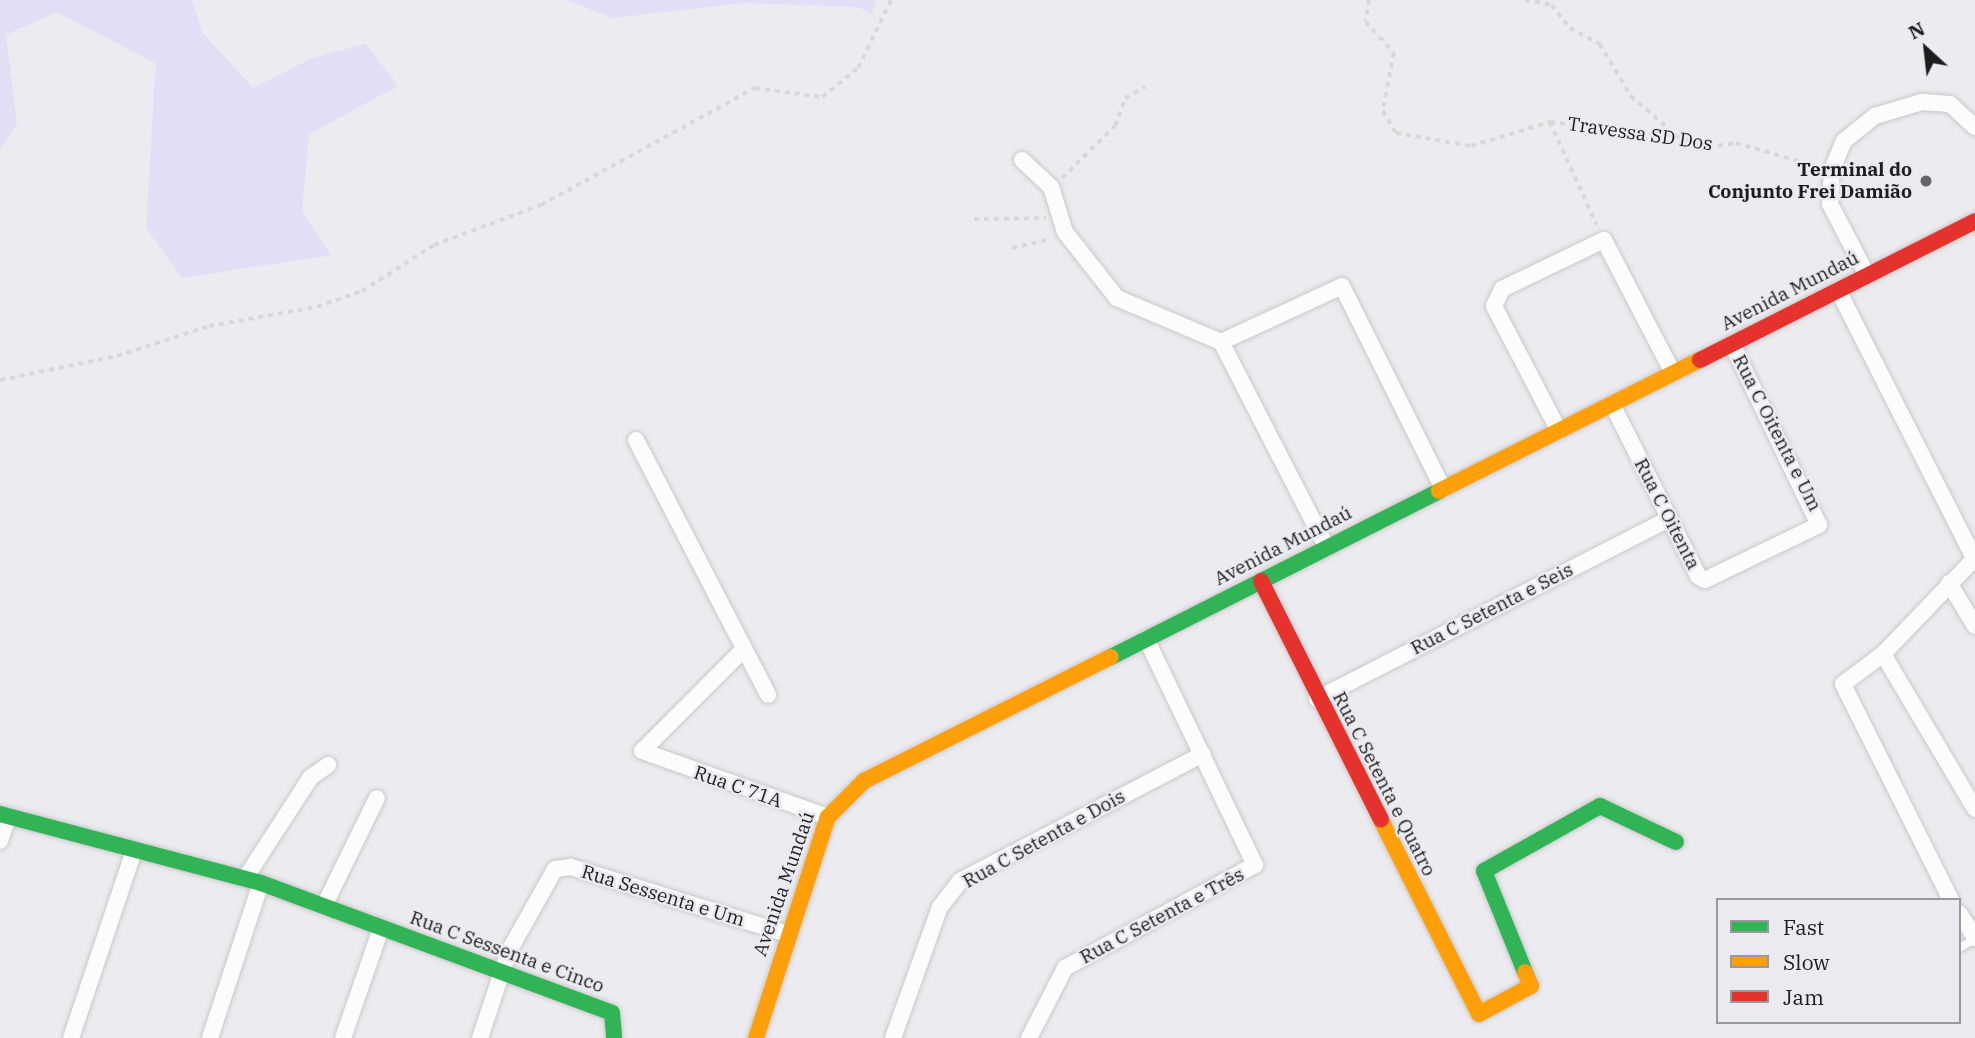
<!DOCTYPE html>
<meta charset="utf-8">
<style>
body{margin:0}
#map{position:relative;width:1975px;height:1038px;overflow:hidden;background:#ecebef;font-family:"IBM Plex Serif",serif}
div>[style]{position:absolute}
.green>*{inset:0;background:#e2def6}
.path>*{height:3.5px;margin-top:-1.75px;transform-origin:0;background:repeating-linear-gradient(90deg,#d8d8d9 0 5px,transparent 0 10px)}
.roads{filter:drop-shadow(0 0 2px #c9c9cb) drop-shadow(0 0 2px #c9c9cb)}
.lane>*{height:8px;margin:-4px;padding:0 4px;transform-origin:4px;border-radius:4px;background:#fcfcfd}
.street>*{height:16px;margin:-8px;padding:0 8px;transform-origin:8px;border-radius:8px;background:#fcfcfd}
.fast>*{height:16px;margin:-8px;padding:0 8px;transform-origin:8px;border-radius:8px;background:#30b455}
.slow>*{height:16px;margin:-8px;padding:0 8px;transform-origin:8px;border-radius:8px;background:#ff9f0a}
.jam>*{height:16px;margin:-8px;padding:0 8px;transform-origin:8px;border-radius:8px;background:#e5322d}
.dots>*{width:19px;height:19px;translate:-50% -50%;box-sizing:border-box;border:4px solid #ebeaf0;border-radius:50%}
span{translate:-50% -50%;white-space:nowrap;text-align:center;line-height:1.15;-webkit-text-stroke:5px #ebeaf0;paint-order:stroke}
.street-label{font-size:19px;color:#1d1c1e}
.poi-label{font-size:19px;color:#1d1c1e;font-weight:700}
.right{translate:-100% -50%;text-align:right}
.legend{position:absolute;left:1716px;top:898px;width:245px;height:126px;box-sizing:border-box;background:#ebeaf0;border:2px solid #99989c;margin:0;padding:9px 12px;list-style:none;font-size:21px;color:#1d1c1e}
.legend li{display:flex;align-items:center;gap:14px;height:35px}
.legend b{width:35px;border:2px solid #99989c}
.north{position:absolute;left:1891px;top:14px;width:70px;height:70px;-webkit-text-stroke:5px #ebeaf0;paint-order:stroke;rotate:333deg;font-size:19px;font-weight:700;line-height:28px;text-align:center;color:#1d1c1e}
.north::after{content:'';display:block;margin:auto;width:24px;height:32px;background:#1d1c1e;clip-path:polygon(50% 0,100% 100%,50% 72%,0 100%)}
</style>
<div id="map">
<div class="green">
<i style="clip-path:polygon(0 0,192px 0,202px 32px,253px 88px,312px 58px,366px 44px,398px 86px,309px 134px,302px 212px,331px 255px,182px 278px,146px 228px,156px 63px,56px 12px,6px 35px,17px 123px,0 150px)"></i>
<i style="clip-path:polygon(566px 0,876px 0,872px 14px,858px 7px,744px 3px,613px 18px)"></i>
</div>
<div class="path">
<i style="left:1369px;top:0;width:22px;rotate:98deg"></i>
<i style="left:1366px;top:22px;width:42px;rotate:47.9deg"></i>
<i style="left:1394px;top:53px;width:59px;rotate:100.7deg"></i>
<i style="left:1383px;top:111px;width:26px;rotate:59deg"></i>
<i style="left:1396px;top:133px;width:76px;rotate:9.8deg"></i>
<i style="left:1471px;top:146px;width:83px;rotate:-16.9deg"></i>
<i style="left:1550px;top:122px;width:128px;rotate:6.3deg"></i>
<i style="left:1677px;top:136px;width:33px;rotate:20deg"></i>
<i style="left:1708px;top:147px;width:28px;rotate:-8deg"></i>
<i style="left:1736px;top:143px;width:83px;rotate:16deg"></i>
<i style="left:1525px;top:0;width:27px;rotate:10deg"></i>
<i style="left:1552px;top:5px;width:29px;rotate:52deg"></i>
<i style="left:1570px;top:28px;width:34px;rotate:28deg"></i>
<i style="left:1600px;top:44px;width:61px;rotate:59.2deg"></i>
<i style="left:1631px;top:96px;width:60px;rotate:40.9deg"></i>
<i style="left:1550px;top:122px;width:113px;rotate:65.5deg"></i>
<i style="left:1062px;top:178px;width:74px;rotate:-44.5deg"></i>
<i style="left:1115px;top:126px;width:30px;rotate:-70deg"></i>
<i style="left:1125px;top:98px;width:23px;rotate:-29deg"></i>
<i style="left:974px;top:219px;width:72px;rotate:-0.8deg"></i>
<i style="left:1012px;top:248px;width:39px;rotate:-13deg"></i>
<i style="left:0;top:380px;width:119px;rotate:-11.6deg"></i>
<i style="left:117px;top:356px;width:97px;rotate:-18.1deg"></i>
<i style="left:209px;top:326px;width:110px;rotate:-10deg"></i>
<i style="left:317px;top:307px;width:48px;rotate:-19.6deg"></i>
<i style="left:362px;top:291px;width:85px;rotate:-32.6deg"></i>
<i style="left:434px;top:245px;width:114px;rotate:-20.5deg"></i>
<i style="left:541px;top:205px;width:244px;rotate:-28.7deg"></i>
<i style="left:755px;top:88px;width:68px;rotate:7.7deg"></i>
<i style="left:822px;top:97px;width:46px;rotate:-38.9deg"></i>
<i style="left:858px;top:68px;width:76px;rotate:-64.1deg"></i>
</div>
<div class="roads">
<div class="lane">
<i style="left:1959px;top:948px;width:18px;rotate:-29deg"></i>
</div>
<div class="street">
<i style="left:1022px;top:160px;width:40px;rotate:43deg"></i>
<i style="left:1051px;top:187px;width:47px;rotate:72.7deg"></i>
<i style="left:1065px;top:232px;width:84px;rotate:51.8deg"></i>
<i style="left:1117px;top:298px;width:113px;rotate:22.9deg"></i>
<i style="left:1867px;top:275px;width:80px;rotate:-117.5deg"></i>
<i style="left:1830px;top:204px;width:34px;rotate:-87deg"></i>
<i style="left:1832px;top:170px;width:31px;rotate:-68deg"></i>
<i style="left:1844px;top:141px;width:40px;rotate:-39deg"></i>
<i style="left:1875px;top:116px;width:49px;rotate:-16.6deg"></i>
<i style="left:1922px;top:102px;width:28px;rotate:4deg"></i>
<i style="left:1950px;top:104px;width:34px;rotate:43deg"></i>
<i style="left:1838px;top:290px;width:301px;rotate:63.1deg"></i>
<i style="left:1612px;top:404px;width:192px;rotate:63.4deg"></i>
<i style="left:1698px;top:576px;width:8px;rotate:30deg"></i>
<i style="left:1705px;top:580px;width:127px;rotate:-25.8deg"></i>
<i style="left:1819px;top:525px;width:201px;rotate:-115.7deg"></i>
<i style="left:1559px;top:431px;width:141px;rotate:-117.5deg"></i>
<i style="left:1494px;top:306px;width:19px;rotate:-65deg"></i>
<i style="left:1502px;top:289px;width:113px;rotate:-25.7deg"></i>
<i style="left:1604px;top:240px;width:150px;rotate:62.6deg"></i>
<i style="left:636px;top:440px;width:287px;rotate:62.6deg"></i>
<i style="left:1327px;top:548px;width:232px;rotate:-117.2deg"></i>
<i style="left:1221px;top:342px;width:133px;rotate:-24.8deg"></i>
<i style="left:1342px;top:286px;width:227px;rotate:63.5deg"></i>
<i style="left:1949px;top:583px;width:50px;rotate:58.8deg"></i>
<i style="left:744px;top:649px;width:144px;rotate:135deg"></i>
<i style="left:642px;top:751px;width:197px;rotate:19.5deg"></i>
<i style="left:1883px;top:654px;width:180px;rotate:59.3deg"></i>
<i style="left:1317px;top:699px;width:394px;rotate:-27.1deg"></i>
<i style="left:0;top:841px;width:26px;rotate:-72deg"></i>
<i style="left:246px;top:877px;width:119px;rotate:-57deg"></i>
<i style="left:311px;top:777px;width:21px;rotate:-35deg"></i>
<i style="left:1951px;top:900px;width:241px;rotate:-116.6deg"></i>
<i style="left:1843px;top:684px;width:50px;rotate:-36.9deg"></i>
<i style="left:1883px;top:654px;width:133px;rotate:-46.2deg"></i>
<i style="left:324px;top:906px;width:120px;rotate:-63.9deg"></i>
<i style="left:1959px;top:913px;width:30px;rotate:57deg"></i>
<i style="left:71px;top:1038px;width:194px;rotate:-71.4deg"></i>
<i style="left:210px;top:1038px;width:163px;rotate:-71.8deg"></i>
<i style="left:343px;top:1038px;width:116px;rotate:-70.9deg"></i>
<i style="left:480px;top:1038px;width:92px;rotate:-71.6deg"></i>
<i style="left:509px;top:951px;width:94px;rotate:-60.7deg"></i>
<i style="left:555px;top:869px;width:16px;rotate:-7deg"></i>
<i style="left:571px;top:867px;width:226px;rotate:17.2deg"></i>
<i style="left:893px;top:1038px;width:139px;rotate:-70.3deg"></i>
<i style="left:940px;top:907px;width:33px;rotate:-52deg"></i>
<i style="left:960px;top:881px;width:274px;rotate:-27.6deg"></i>
<i style="left:1029px;top:1038px;width:79px;rotate:-62.8deg"></i>
<i style="left:1065px;top:968px;width:216px;rotate:-28.5deg"></i>
<i style="left:1255px;top:865px;width:251px;rotate:-115.7deg"></i>
</div>
<div class="fast">
<i style="left:1111px;top:657px;width:368px;rotate:-26.8deg"></i>
<i style="left:0;top:814px;width:270px;rotate:14.8deg"></i>
<i style="left:261px;top:883px;width:374px;rotate:20.3deg"></i>
<i style="left:612px;top:1013px;width:25px;rotate:85deg"></i>
<i style="left:1525px;top:972px;width:109px;rotate:-112.1deg"></i>
<i style="left:1484px;top:871px;width:133px;rotate:-29.3deg"></i>
<i style="left:1600px;top:806px;width:84px;rotate:25.3deg"></i>
</div>
<div class="slow">
<i style="left:1439px;top:491px;width:292px;rotate:-26.7deg"></i>
<i style="left:1381px;top:820px;width:217px;rotate:63.2deg"></i>
<i style="left:1479px;top:1014px;width:59px;rotate:-28.3deg"></i>
<i style="left:1531px;top:986px;width:15px;rotate:-113deg"></i>
<i style="left:756px;top:1038px;width:232px;rotate:-72deg"></i>
<i style="left:828px;top:817px;width:51px;rotate:-45deg"></i>
<i style="left:864px;top:781px;width:276px;rotate:-26.7deg"></i>
</div>
<div class="jam">
<i style="left:1700px;top:360px;width:308px;rotate:-26.8deg"></i>
<i style="left:1261px;top:581px;width:267px;rotate:63.3deg"></i>
</div>
</div>
<div class="dots">
<i style="left:1926px;top:181px;background:#656467"></i>
</div>
<div class="street-label">
<span style="left:1640px;top:134px;rotate:8deg">Travessa SD Dos</span>
<span style="left:1790px;top:291px;rotate:-27deg">Avenida Mundaú</span>
<span style="left:1777px;top:433px;rotate:63deg">Rua C Oitenta e Um</span>
<span style="left:1667px;top:514px;rotate:63deg">Rua C Oitenta</span>
<span style="left:1283px;top:546px;rotate:-27deg">Avenida Mundaú</span>
<span style="left:1492px;top:609px;rotate:-27deg">Rua C Setenta e Seis</span>
<span style="left:1384px;top:784px;rotate:63deg">Rua C Setenta e Quatro</span>
<span style="left:738px;top:787px;rotate:19deg">Rua C 71A</span>
<span style="left:1044px;top:839px;rotate:-29deg">Rua C Setenta e Dois</span>
<span style="left:784px;top:884px;rotate:-71deg">Avenida Mundaú</span>
<span style="left:663px;top:896px;rotate:17deg">Rua Sessenta e Um</span>
<span style="left:1162px;top:916px;rotate:-28deg">Rua C Setenta e Três</span>
<span style="left:507px;top:952px;rotate:20deg">Rua C Sessenta e Cinco</span>
</div>
<div class="poi-label">
<span class="right" style="left:1912px;top:181px">Terminal do<br>Conjunto Frei Damião</span>
</div>
<ul class="legend">
<li><b style="height:9px;background:#30b455"></b>Fast</li>
<li><b style="height:9px;background:#ff9f0a"></b>Slow</li>
<li><b style="height:9px;background:#e5322d"></b>Jam</li>
</ul>
<div class="north">N</div>
</div>
